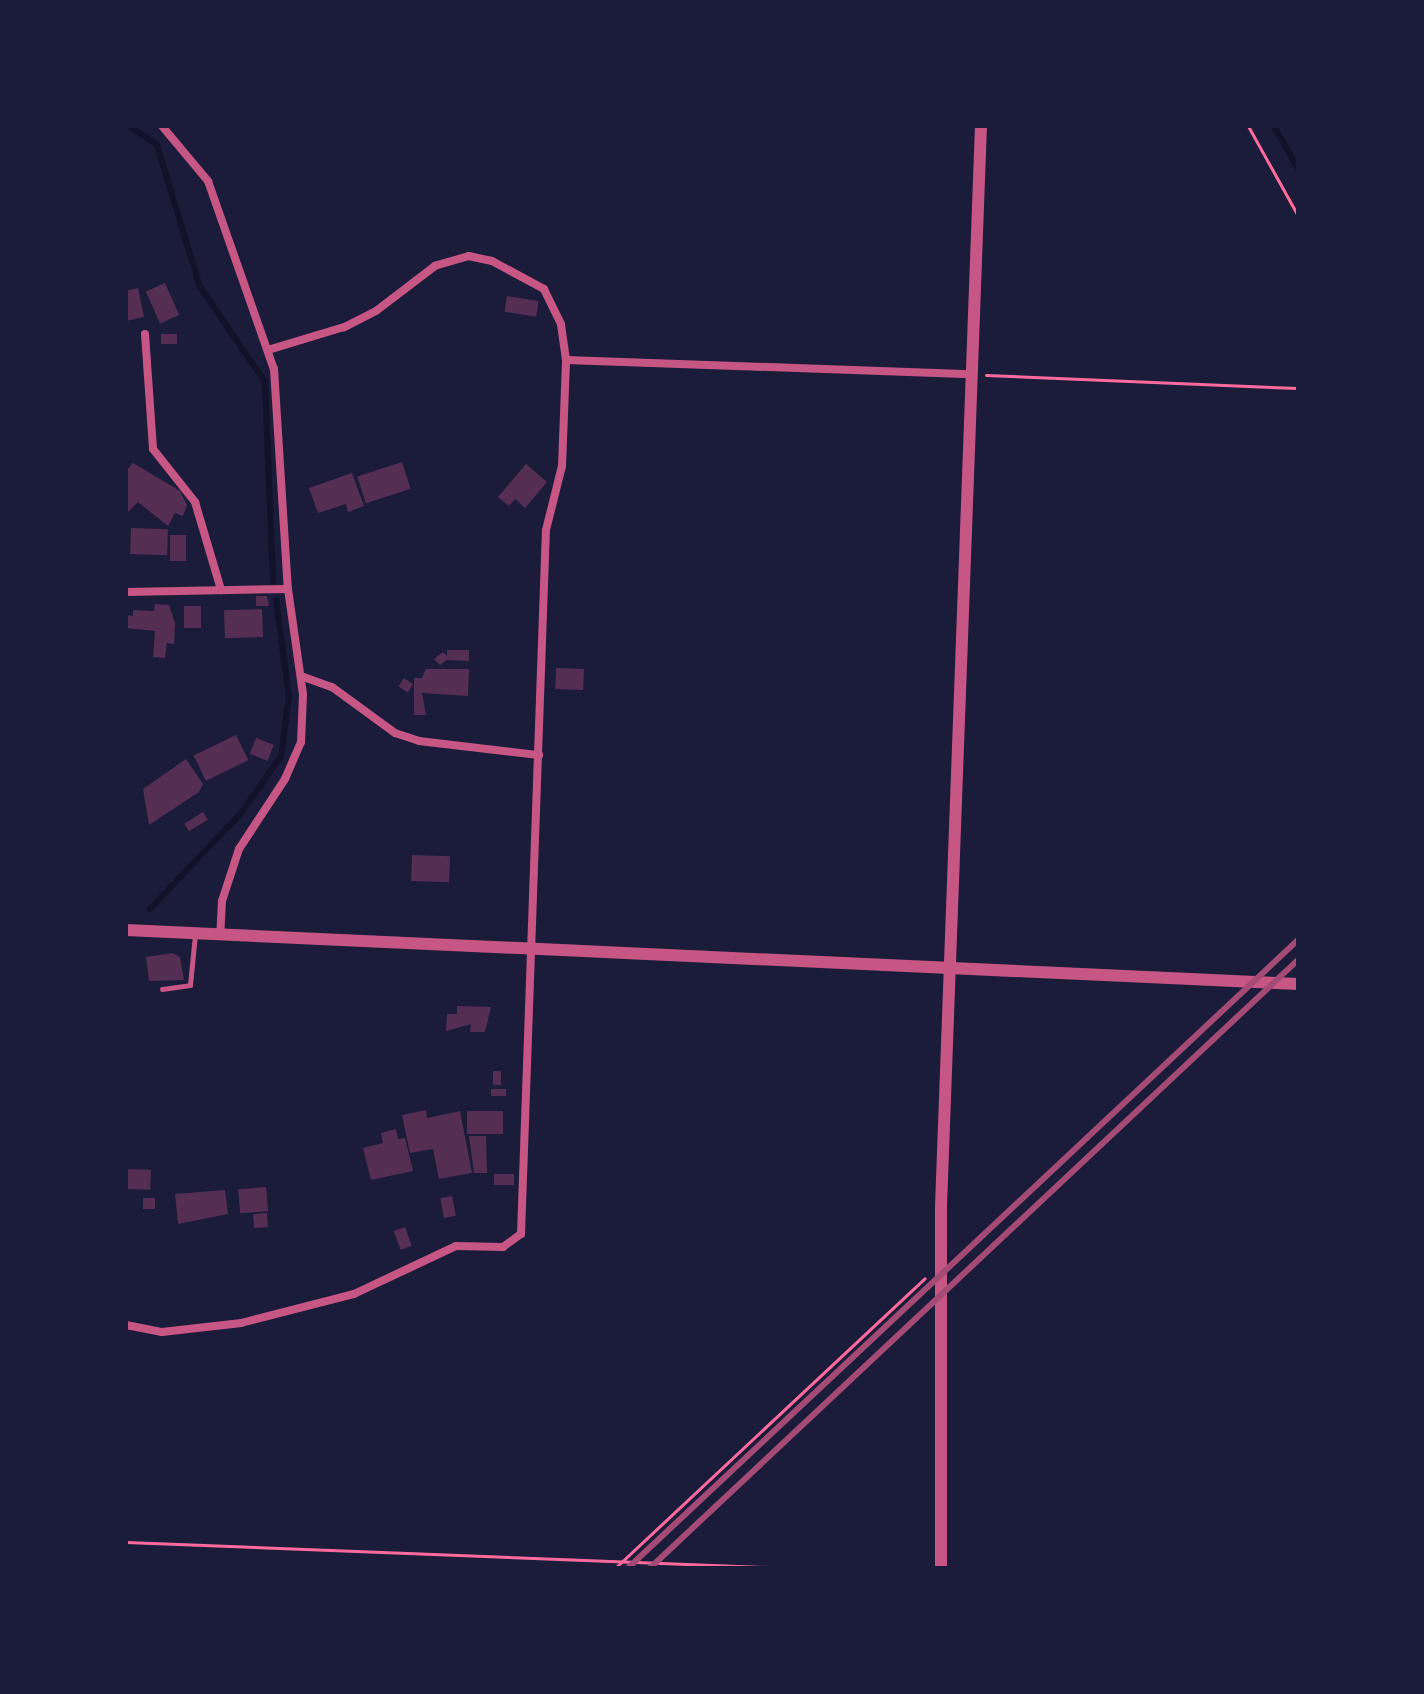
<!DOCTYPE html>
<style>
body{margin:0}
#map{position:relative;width:1424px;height:1694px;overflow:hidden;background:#1b1b3a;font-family:"Golos Text",sans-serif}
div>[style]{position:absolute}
.stream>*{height:6px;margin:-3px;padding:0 3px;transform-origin:3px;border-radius:3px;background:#12122b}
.building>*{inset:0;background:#542f53;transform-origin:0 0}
.path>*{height:3px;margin:-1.5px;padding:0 1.5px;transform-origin:1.5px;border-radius:1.5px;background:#ff6b9d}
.service>*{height:5px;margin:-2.5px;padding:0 2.5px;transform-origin:2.5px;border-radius:2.5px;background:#c65784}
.minor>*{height:8px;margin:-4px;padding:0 4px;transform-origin:4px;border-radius:4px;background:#c65784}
.tertiary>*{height:12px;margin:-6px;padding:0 6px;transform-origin:6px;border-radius:6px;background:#c65784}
.rail>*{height:6px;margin:-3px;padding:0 3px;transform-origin:3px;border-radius:3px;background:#a44b75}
span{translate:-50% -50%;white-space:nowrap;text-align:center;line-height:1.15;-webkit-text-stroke:8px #1b1b3a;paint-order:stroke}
.frame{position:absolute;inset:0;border:128px solid #1b1b3a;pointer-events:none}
</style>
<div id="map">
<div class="stream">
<i style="left:129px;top:126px;width:34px;rotate:34deg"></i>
<i style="left:157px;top:145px;width:148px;rotate:73.2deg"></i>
<i style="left:200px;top:287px;width:115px;rotate:55.6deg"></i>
<i style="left:265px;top:382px;width:200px;rotate:87.7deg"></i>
<i style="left:1274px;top:126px;width:49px;rotate:60.8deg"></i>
<i style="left:150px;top:909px;width:134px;rotate:-46.5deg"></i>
<i style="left:242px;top:812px;width:68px;rotate:-55.1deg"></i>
<i style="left:281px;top:756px;width:60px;rotate:-82.3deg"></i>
<i style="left:289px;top:697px;width:98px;rotate:-97.6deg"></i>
</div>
<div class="building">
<i style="left:165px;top:283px;width:35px;height:21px;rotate:66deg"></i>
<i style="clip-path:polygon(138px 288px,144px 317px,126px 321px,126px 291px)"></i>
<i style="left:507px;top:296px;width:32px;height:16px;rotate:9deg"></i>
<i style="left:177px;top:334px;width:10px;height:16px;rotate:90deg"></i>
<i style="left:402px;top:462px;width:28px;height:47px;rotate:72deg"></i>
<i style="clip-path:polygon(133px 463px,180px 491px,187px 505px,183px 516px,175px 513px,168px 526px,138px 502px,126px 514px,126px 471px)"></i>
<i style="clip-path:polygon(526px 464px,547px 482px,525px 508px,515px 499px,509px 506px,498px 497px)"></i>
<i style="clip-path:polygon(352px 473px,364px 506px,348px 512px,346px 504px,318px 513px,309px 488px)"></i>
<i style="left:131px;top:528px;width:37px;height:26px;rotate:2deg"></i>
<i style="left:170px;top:535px;width:16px;height:26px"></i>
<i style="clip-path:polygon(256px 596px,267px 596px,269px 606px,256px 606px)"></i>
<i style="clip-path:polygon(155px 604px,169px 605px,175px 623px,174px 644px,167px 643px,165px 658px,153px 657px,155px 631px,126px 628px,126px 615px,133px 616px,133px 610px,154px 611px)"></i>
<i style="left:184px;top:606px;width:17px;height:22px"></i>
<i style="left:262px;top:609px;width:28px;height:38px;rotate:88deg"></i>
<i style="clip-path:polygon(447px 650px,469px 650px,469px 661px,447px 660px,440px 665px,434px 659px,443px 652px,447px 656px)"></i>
<i style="left:556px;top:668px;width:28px;height:21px;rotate:2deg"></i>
<i style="clip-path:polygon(426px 669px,469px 669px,468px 696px,422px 693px,426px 715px,414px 715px,414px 678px,422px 678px)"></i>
<i style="left:404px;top:678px;width:11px;height:10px;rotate:34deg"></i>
<i style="left:236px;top:735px;width:28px;height:47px;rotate:64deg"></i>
<i style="left:256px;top:738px;width:19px;height:17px;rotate:21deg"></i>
<i style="clip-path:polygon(186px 759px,203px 784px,199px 792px,149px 825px,143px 789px)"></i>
<i style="left:203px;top:812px;width:9px;height:22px;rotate:58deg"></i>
<i style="left:412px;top:855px;width:38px;height:26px;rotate:2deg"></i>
<i style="clip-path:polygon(172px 953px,180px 957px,184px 980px,149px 981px,146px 957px)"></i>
<i style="clip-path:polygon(457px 1006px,491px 1007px,485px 1032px,470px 1032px,471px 1024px,446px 1031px,447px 1014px,457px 1014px)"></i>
<i style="left:493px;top:1071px;width:8px;height:14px"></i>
<i style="left:491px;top:1089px;width:15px;height:7px"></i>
<i style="clip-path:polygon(426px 1110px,427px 1118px,460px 1111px,472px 1173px,439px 1179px,433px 1149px,410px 1153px,402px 1115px)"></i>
<i style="left:467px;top:1111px;width:36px;height:23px"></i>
<i style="clip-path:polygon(396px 1129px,398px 1139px,405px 1138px,413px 1171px,371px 1180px,363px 1148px,383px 1143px,381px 1133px)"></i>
<i style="clip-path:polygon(469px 1136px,486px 1136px,487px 1173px,474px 1173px)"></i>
<i style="left:126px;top:1169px;width:25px;height:20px;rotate:2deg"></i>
<i style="left:494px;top:1174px;width:20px;height:11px"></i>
<i style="left:266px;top:1187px;width:24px;height:28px;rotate:85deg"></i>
<i style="clip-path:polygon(225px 1190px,228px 1214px,178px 1224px,175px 1194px)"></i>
<i style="left:452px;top:1196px;width:20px;height:12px;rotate:79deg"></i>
<i style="left:143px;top:1198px;width:12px;height:11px"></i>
<i style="left:267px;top:1213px;width:14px;height:14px;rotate:86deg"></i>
<i style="left:405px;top:1227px;width:20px;height:12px;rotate:70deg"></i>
</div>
<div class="path">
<i style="left:1248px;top:126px;width:103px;rotate:60.9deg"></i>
<i style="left:1296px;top:126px;width:4px;rotate:56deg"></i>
<i style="left:986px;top:375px;width:312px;rotate:2.4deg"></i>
<i style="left:126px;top:1542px;width:666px;rotate:2.24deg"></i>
<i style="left:615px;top:1568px;width:424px;rotate:-43.1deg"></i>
</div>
<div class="service">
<i style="left:162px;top:989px;width:28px;rotate:-8deg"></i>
<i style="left:190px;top:985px;width:51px;rotate:-84.4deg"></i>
</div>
<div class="minor">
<i style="left:162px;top:126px;width:72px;rotate:50.1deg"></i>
<i style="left:208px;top:181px;width:199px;rotate:70.7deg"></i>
<i style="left:274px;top:369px;width:220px;rotate:86.4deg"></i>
<i style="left:288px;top:589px;width:107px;rotate:81.9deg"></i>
<i style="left:303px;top:695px;width:47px;rotate:92.4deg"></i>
<i style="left:301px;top:742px;width:40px;rotate:113.4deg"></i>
<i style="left:285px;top:779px;width:84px;rotate:123.3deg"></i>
<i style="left:239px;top:849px;width:55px;rotate:108.1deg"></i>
<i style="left:222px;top:901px;width:34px;rotate:93deg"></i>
<i style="left:145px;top:334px;width:115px;rotate:86deg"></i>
<i style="left:153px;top:449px;width:68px;rotate:51.6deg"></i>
<i style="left:195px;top:502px;width:92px;rotate:73.5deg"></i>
<i style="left:566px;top:360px;width:405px;rotate:2deg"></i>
<i style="left:126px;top:592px;width:162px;rotate:-1.1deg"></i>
<i style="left:301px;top:676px;width:33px;rotate:20deg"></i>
<i style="left:332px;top:687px;width:78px;rotate:36.1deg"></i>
<i style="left:395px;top:733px;width:25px;rotate:18deg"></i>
<i style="left:419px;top:741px;width:121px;rotate:6.7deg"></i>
<i style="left:126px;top:1325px;width:37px;rotate:11deg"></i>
<i style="left:162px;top:1332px;width:80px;rotate:-6.5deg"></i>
<i style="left:241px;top:1323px;width:117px;rotate:-14.4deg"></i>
<i style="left:354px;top:1294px;width:113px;rotate:-25.2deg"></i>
<i style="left:456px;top:1246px;width:47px;rotate:1.2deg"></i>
<i style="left:503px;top:1247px;width:22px;rotate:-36deg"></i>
<i style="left:521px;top:1234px;width:704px;rotate:-87.97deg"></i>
<i style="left:546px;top:530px;width:66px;rotate:-76deg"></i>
<i style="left:562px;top:466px;width:106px;rotate:-87.8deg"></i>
<i style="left:566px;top:360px;width:36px;rotate:-98deg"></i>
<i style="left:561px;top:324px;width:39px;rotate:-116deg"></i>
<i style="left:544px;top:289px;width:59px;rotate:-151.7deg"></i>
<i style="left:492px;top:261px;width:24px;rotate:-168deg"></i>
<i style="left:469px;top:256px;width:35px;rotate:164deg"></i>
<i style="left:435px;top:266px;width:74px;rotate:142.7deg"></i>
<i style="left:376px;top:311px;width:36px;rotate:153deg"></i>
<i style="left:344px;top:327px;width:79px;rotate:163.2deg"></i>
</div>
<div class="tertiary">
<i style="left:126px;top:930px;width:1173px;rotate:2.64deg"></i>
<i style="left:941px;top:1568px;width:362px;rotate:-90deg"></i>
<i style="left:941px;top:1206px;width:1081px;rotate:-87.88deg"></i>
</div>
<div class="rail">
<i style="left:628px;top:1568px;width:918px;rotate:-43.15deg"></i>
<i style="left:650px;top:1568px;width:889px;rotate:-43.18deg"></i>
</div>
<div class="frame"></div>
</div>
